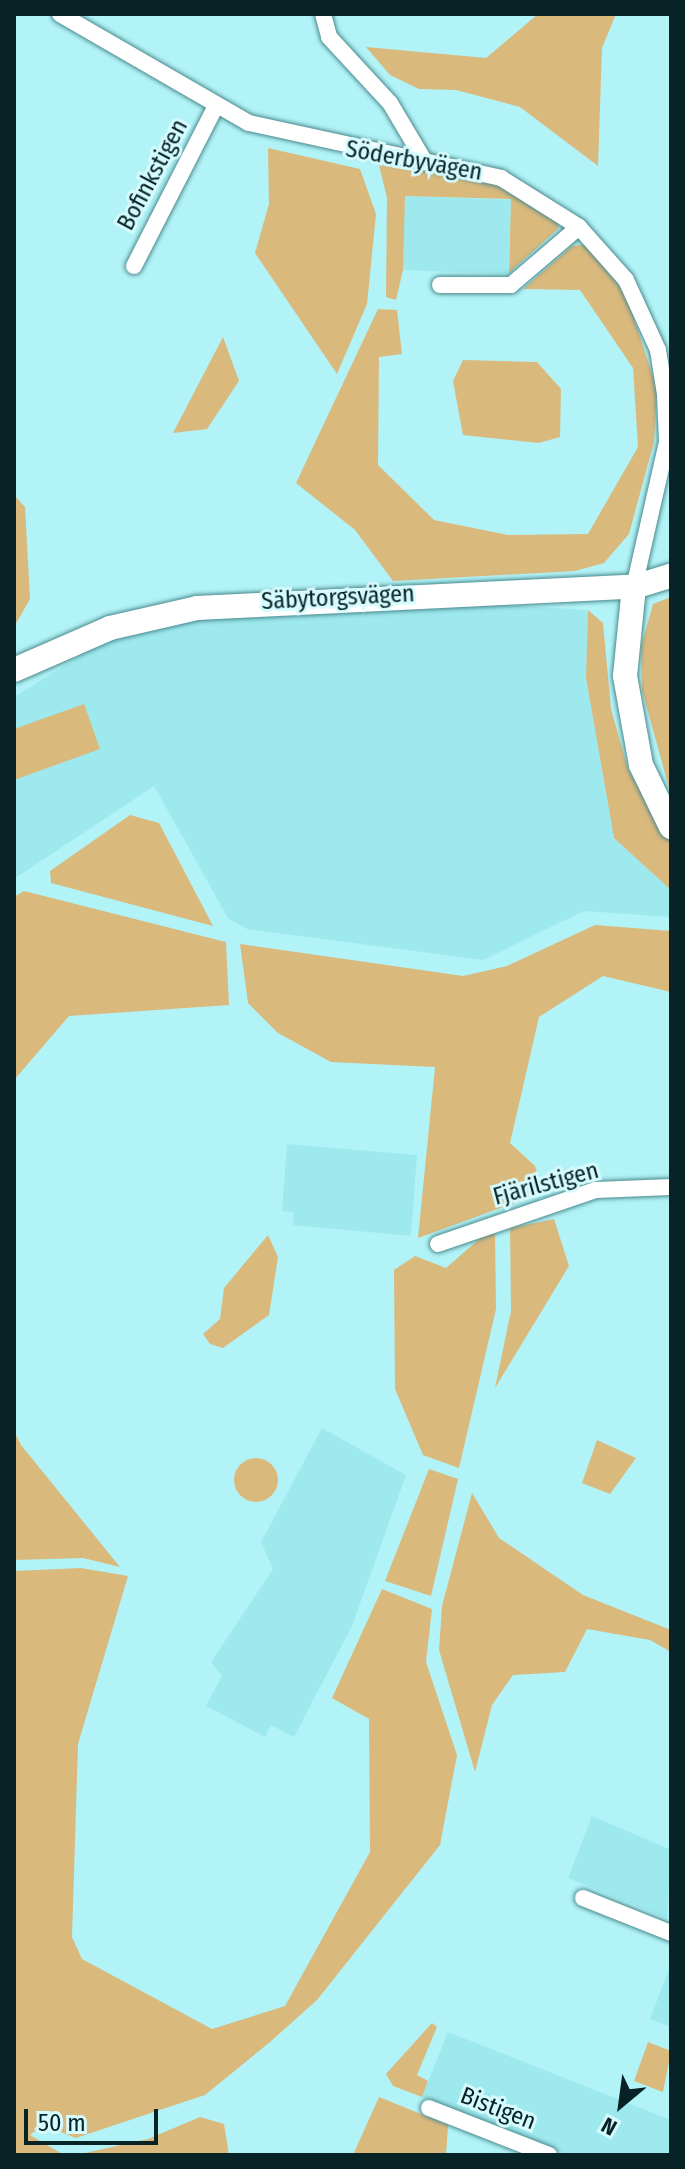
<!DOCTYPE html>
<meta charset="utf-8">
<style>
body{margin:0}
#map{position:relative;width:685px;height:2169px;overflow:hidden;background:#b2f3f7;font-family:"Fira Sans Condensed",sans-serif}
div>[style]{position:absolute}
.built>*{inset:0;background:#9de9ee;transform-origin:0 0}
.green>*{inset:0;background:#dab97d}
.round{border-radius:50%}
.roads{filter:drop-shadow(0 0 2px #4b8a8e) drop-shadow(0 0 2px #4b8a8e)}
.street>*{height:16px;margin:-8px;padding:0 8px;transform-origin:8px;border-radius:8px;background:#fff}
.secondary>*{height:24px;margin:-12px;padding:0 12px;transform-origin:12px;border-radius:12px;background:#fff}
span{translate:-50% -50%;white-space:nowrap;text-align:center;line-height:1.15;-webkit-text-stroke:6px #d5fbfe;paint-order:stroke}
.street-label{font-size:24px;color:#082325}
.frame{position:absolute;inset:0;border:16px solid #082325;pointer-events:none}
.north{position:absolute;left:581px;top:2065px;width:80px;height:80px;-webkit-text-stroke:6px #d5fbfe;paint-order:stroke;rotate:209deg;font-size:22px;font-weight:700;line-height:32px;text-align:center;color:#082325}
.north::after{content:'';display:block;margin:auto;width:28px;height:36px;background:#082325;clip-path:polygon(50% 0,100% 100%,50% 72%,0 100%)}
.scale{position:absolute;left:24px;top:2109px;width:134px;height:36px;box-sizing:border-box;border:4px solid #082325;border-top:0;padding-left:10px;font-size:24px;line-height:28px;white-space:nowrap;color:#082325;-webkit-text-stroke:6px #d5fbfe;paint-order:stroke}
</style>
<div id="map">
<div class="built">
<i style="left:405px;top:196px;width:106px;height:74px;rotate:2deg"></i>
<i style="clip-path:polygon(407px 599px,588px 610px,586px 678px,614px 838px,671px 890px,671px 917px,584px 911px,483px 960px,247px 929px,228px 918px,154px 786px,14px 879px,14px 697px,104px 641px,189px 621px)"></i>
<i style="clip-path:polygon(287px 1144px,417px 1155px,411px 1236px,293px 1225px,294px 1212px,282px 1211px)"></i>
<i style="clip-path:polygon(322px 1428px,406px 1475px,352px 1626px,294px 1737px,271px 1725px,265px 1737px,206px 1706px,222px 1676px,211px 1662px,273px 1569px,261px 1542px)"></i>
<i style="clip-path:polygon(592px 1816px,671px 1850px,667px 1918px,568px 1878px)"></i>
<i style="clip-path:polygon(671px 1964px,671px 2027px,650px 2019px)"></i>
<i style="clip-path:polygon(448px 2032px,671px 2120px,669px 2155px,568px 2155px,422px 2097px)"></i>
</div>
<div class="green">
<i style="clip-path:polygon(538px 14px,616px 14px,602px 48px,598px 166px,520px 107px,456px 90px,419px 89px,390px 75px,366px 47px,486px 58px)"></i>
<i style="clip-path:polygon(268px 148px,360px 169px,376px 214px,367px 304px,337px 374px,255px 253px,269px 204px)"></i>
<i style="clip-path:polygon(379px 165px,487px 178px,559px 220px,558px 229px,509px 273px,511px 199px,405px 196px,403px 270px,396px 300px,386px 297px,387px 198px)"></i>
<i style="clip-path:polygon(587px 244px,627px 297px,657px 389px,654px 442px,629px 534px,604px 563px,575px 571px,393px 581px,355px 530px,296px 483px,378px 309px,397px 310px,402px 354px,379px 357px,378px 465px,434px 520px,508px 535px,588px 534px,638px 447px,633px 368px,580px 290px,523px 289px,572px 246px)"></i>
<i style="clip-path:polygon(223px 337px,239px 381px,207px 429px,173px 433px)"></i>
<i style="clip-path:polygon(463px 360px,537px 362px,561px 389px,560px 437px,539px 443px,463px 435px,453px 381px)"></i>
<i style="clip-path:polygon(14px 495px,25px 507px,30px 599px,14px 627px)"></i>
<i style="clip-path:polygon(671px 597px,671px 795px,642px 690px,641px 647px,653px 604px)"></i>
<i style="clip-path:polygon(588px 610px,603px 623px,611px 709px,628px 769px,671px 843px,671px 890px,614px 838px,586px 678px)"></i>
<i style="clip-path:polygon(84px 704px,100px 749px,14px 780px,14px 729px)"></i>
<i style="clip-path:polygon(130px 815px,159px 823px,213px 926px,51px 883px,50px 871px)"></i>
<i style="clip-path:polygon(24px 891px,226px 942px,229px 1005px,69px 1016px,14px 1080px,14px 897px)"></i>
<i style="clip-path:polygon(595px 925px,671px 931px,671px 992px,603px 976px,539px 1017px,510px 1143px,535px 1166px,544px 1192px,418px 1238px,435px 1067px,331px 1062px,278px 1033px,248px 1003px,240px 944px,463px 976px,507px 966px)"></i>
<i style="clip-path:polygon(554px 1219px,569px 1266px,495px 1388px,511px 1311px,510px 1228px)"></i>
<i style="clip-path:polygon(485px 1234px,495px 1234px,496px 1309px,459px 1468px,423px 1455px,395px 1389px,394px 1270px,415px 1256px,446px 1268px)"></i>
<i style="clip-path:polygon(268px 1235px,278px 1257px,269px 1315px,223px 1348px,210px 1344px,203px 1334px,220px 1319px,224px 1288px)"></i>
<i style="clip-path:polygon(14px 1431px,21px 1445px,120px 1567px,83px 1558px,14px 1560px)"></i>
<i style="clip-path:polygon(597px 1440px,636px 1458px,610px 1494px,582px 1483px)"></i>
<i class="round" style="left:234px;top:1458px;width:44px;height:44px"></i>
<i style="clip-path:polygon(429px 1469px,458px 1479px,431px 1596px,385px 1581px)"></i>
<i style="clip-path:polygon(472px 1493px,499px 1538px,583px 1595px,671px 1630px,671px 1652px,650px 1640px,587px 1629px,565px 1672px,513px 1675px,492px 1705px,475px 1772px,439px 1650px,442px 1606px)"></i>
<i style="clip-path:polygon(81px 1568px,128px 1576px,78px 1744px,72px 1937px,82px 1959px,212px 2029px,285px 2006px,370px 1852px,369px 1719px,332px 1698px,382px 1589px,432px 1609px,426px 1662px,457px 1755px,440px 1845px,317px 2000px,270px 2042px,205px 2095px,76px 2138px,43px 2125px,30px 2135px,64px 2155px,14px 2155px,14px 1571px)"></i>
<i style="clip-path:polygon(432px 2023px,437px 2027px,417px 2075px,428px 2081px,422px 2097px,393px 2086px,386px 2074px)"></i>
<i style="clip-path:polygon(648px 2042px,671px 2051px,663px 2092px,634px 2081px)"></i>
<i style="clip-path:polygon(379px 2097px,448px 2125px,446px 2155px,353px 2155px)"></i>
<i style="clip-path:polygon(200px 2117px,224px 2124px,229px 2155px,76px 2155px,148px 2139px)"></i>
</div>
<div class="roads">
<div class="street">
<i style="left:60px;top:14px;width:218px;rotate:30deg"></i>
<i style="left:249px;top:123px;width:258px;rotate:12.3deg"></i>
<i style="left:501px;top:178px;width:92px;rotate:32.1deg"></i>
<i style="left:579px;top:227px;width:71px;rotate:48.4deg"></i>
<i style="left:626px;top:280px;width:77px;rotate:65.4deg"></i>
<i style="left:658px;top:350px;width:45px;rotate:81deg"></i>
<i style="left:665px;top:394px;width:48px;rotate:87.6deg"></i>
<i style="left:667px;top:442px;width:149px;rotate:102.8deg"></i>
<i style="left:323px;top:14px;width:24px;rotate:75deg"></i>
<i style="left:329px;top:37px;width:90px;rotate:47.3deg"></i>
<i style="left:390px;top:103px;width:69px;rotate:59.3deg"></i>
<i style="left:134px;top:266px;width:180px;rotate:-62.9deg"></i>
<i style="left:440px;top:285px;width:71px"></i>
<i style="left:511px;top:285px;width:89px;rotate:-40.5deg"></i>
<i style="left:438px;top:1244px;width:167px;rotate:-18.9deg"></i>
<i style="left:596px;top:1190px;width:75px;rotate:-2.3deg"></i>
<i style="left:583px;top:1898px;width:95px;rotate:21.7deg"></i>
<i style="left:429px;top:2108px;width:129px;rotate:21.4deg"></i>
</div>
<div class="secondary">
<i style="left:634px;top:587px;width:89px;rotate:95.8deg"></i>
<i style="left:625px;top:676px;width:90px;rotate:79.8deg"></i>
<i style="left:641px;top:765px;width:69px;rotate:64.2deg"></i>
<i style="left:14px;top:670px;width:105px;rotate:-23.6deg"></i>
<i style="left:110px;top:628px;width:89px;rotate:-12.9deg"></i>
<i style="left:197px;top:608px;width:438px;rotate:-2.8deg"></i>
<i style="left:634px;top:587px;width:39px;rotate:-17deg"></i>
</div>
</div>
<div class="street-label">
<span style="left:414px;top:161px;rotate:10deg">Söderbyvägen</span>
<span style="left:153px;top:175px;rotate:-62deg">Bofinkstigen</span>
<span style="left:338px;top:598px;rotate:-3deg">Säbytorgsvägen</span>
<span style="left:546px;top:1184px;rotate:-15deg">Fjärilstigen</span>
<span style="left:498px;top:2109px;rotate:21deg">Bistigen</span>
</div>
<div class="frame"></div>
<div class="north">N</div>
<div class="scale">50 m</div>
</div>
